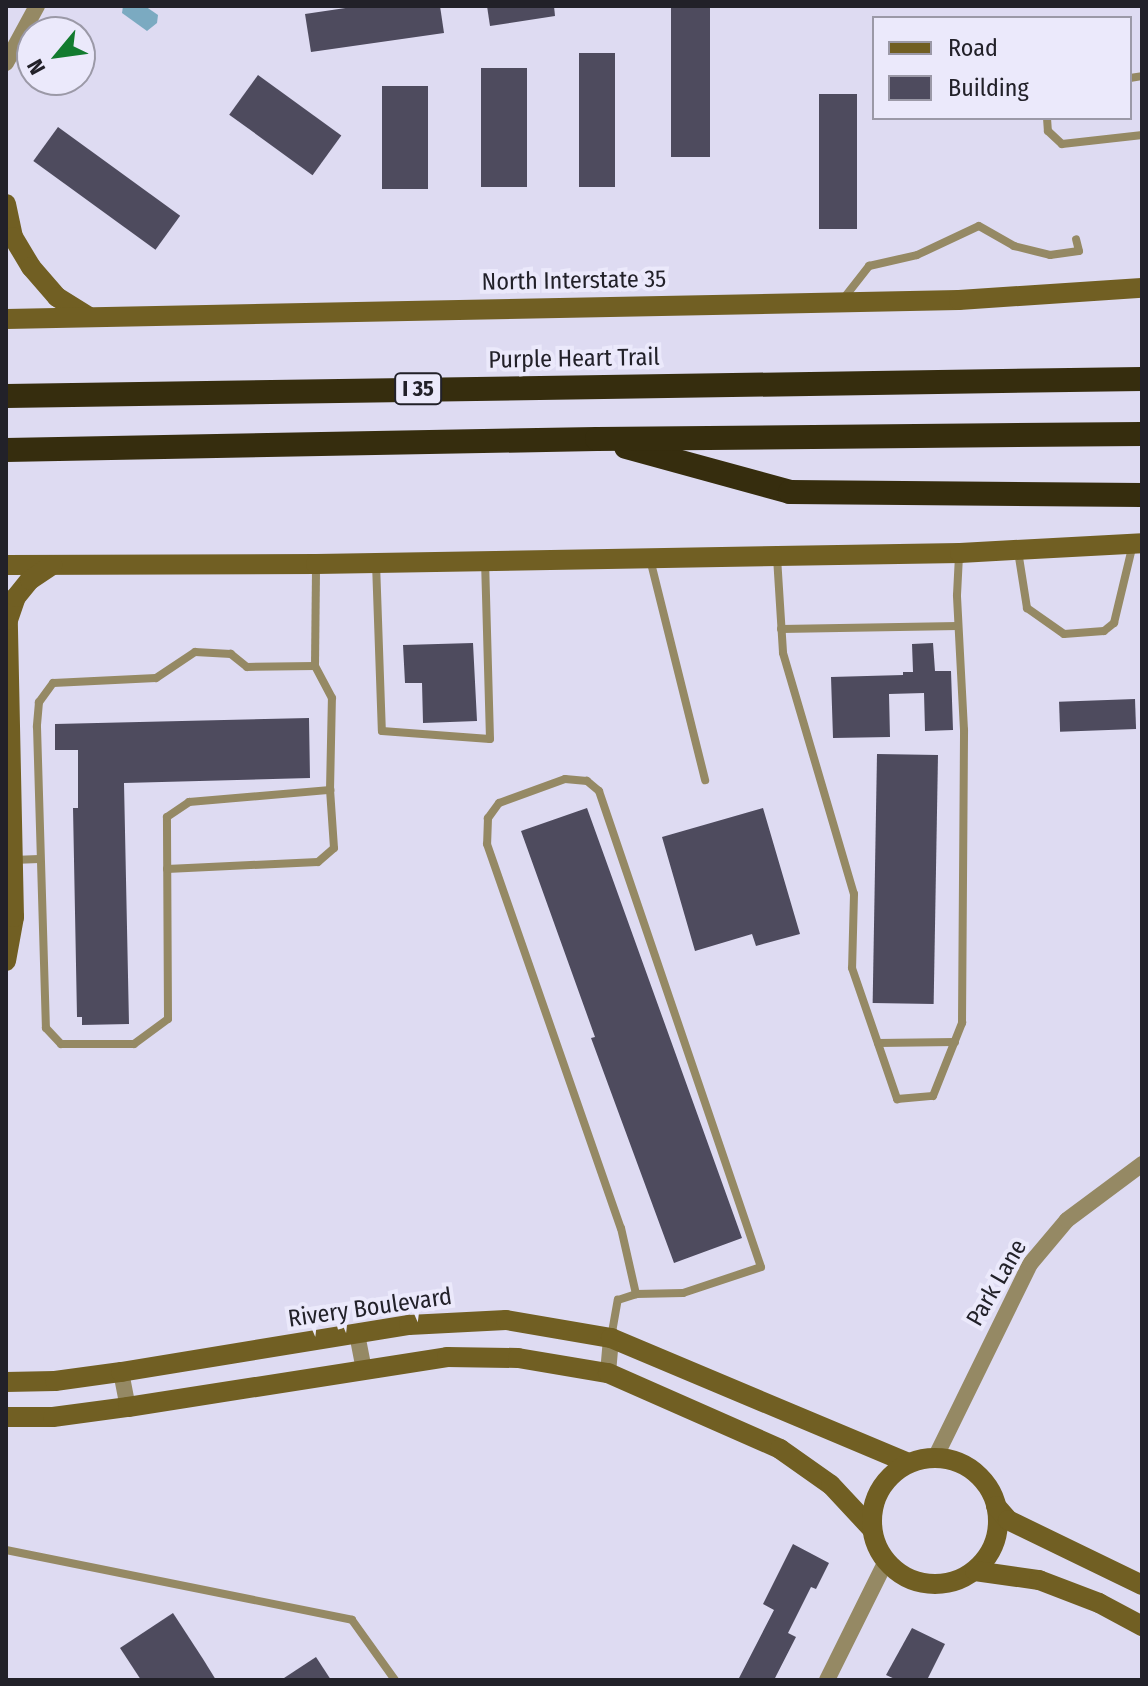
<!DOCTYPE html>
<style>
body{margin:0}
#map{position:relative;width:1148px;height:1686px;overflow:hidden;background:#dedbf2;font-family:"Fira Sans Condensed",sans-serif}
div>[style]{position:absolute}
.water>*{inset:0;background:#7baac1}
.building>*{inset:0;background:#4e4b5e;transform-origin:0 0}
.lane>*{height:8px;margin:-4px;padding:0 4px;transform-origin:4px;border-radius:4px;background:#958964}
.street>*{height:16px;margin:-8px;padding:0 8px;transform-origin:8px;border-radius:8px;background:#958964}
.secondary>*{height:20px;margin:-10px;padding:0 10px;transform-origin:10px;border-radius:10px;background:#715f23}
.secondary>.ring{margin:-10px;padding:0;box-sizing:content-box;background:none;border:20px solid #715f23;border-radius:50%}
.highway>*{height:24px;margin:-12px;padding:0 12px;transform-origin:12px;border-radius:12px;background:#362d0e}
span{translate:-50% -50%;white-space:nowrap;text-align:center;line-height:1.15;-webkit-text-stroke:8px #ebe9fb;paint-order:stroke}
.shield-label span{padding:2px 6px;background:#ebe9fb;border:2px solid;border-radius:6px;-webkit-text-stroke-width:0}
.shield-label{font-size:22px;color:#222129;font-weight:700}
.street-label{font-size:24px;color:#222129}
.frame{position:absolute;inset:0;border:8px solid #222129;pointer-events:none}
.legend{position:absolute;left:872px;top:16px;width:260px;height:104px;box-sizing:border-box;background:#ebe9fb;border:2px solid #9b99a7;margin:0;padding:10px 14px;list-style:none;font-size:24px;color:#222129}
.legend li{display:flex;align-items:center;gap:16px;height:40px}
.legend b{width:40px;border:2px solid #9b99a7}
.north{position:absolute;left:16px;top:16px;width:80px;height:80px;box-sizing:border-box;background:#ebe9fb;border:2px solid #9b99a7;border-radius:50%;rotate:241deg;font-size:22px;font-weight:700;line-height:32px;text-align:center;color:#222129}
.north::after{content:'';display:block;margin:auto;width:28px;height:36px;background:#127b2f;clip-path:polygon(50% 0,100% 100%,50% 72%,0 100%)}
</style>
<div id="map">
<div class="water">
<i style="clip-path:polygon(123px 6px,145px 6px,158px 15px,157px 23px,147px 31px,122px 13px)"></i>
</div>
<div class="building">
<i style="clip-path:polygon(359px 6px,440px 6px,444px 33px,311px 52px,305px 14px)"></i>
<i style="clip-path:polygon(487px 6px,554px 6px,555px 16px,490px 26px)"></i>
<i style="left:671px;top:6px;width:39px;height:151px"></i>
<i style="left:579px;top:53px;width:36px;height:134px"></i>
<i style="left:481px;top:68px;width:46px;height:119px"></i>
<i style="left:258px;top:75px;width:103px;height:49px;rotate:36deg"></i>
<i style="left:382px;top:86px;width:46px;height:103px"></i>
<i style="left:819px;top:94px;width:38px;height:135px"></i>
<i style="left:58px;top:127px;width:151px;height:42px;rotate:36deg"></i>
<i style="clip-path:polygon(473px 643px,477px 721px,423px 723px,422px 683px,405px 683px,403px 645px)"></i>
<i style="clip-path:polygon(933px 643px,935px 671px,951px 671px,953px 730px,925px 731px,924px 693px,889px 694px,890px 737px,833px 738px,831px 677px,903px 675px,903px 672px,913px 672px,912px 644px)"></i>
<i style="left:1135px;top:699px;width:30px;height:76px;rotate:88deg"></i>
<i style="clip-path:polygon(309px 718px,310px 778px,124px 783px,129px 1024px,82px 1025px,82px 1017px,77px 1017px,73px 808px,78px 808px,78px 750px,55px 750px,55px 724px)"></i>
<i style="left:877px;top:754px;width:61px;height:249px;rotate:1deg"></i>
<i style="clip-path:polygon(587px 808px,742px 1238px,674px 1263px,591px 1038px,595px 1037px,521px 831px)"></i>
<i style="clip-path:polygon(763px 808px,800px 934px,756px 946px,752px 934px,695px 951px,662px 837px)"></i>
<i style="clip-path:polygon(793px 1544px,829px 1563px,816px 1589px,811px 1587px,788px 1633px,796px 1637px,774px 1680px,738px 1680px,774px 1610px,763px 1604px)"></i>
<i style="clip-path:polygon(173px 1613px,203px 1659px,216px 1680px,141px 1680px,120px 1648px)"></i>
<i style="clip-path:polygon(912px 1628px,945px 1644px,927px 1680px,897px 1680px,886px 1675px)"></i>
<i style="clip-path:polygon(316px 1657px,331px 1680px,281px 1680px)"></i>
</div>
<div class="lane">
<i style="left:1130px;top:78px;width:12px;rotate:-9deg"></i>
<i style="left:1047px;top:118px;width:13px;rotate:86deg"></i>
<i style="left:1048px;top:131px;width:19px;rotate:43deg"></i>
<i style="left:1062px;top:144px;width:81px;rotate:-6.4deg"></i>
<i style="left:844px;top:298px;width:41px;rotate:-52deg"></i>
<i style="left:869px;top:266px;width:49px;rotate:-12.9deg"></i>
<i style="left:917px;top:255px;width:68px;rotate:-25.1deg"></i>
<i style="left:979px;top:226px;width:40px;rotate:29.7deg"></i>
<i style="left:1014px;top:246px;width:37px;rotate:14deg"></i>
<i style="left:1050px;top:255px;width:29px;rotate:-8deg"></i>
<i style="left:1079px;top:251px;width:12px;rotate:-104deg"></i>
<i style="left:1018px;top:551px;width:58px;rotate:81deg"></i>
<i style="left:1027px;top:608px;width:45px;rotate:35.1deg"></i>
<i style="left:1064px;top:634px;width:40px;rotate:-4.3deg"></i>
<i style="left:1104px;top:631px;width:13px;rotate:-39deg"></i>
<i style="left:1114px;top:623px;width:81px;rotate:-76.5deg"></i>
<i style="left:777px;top:557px;width:96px;rotate:86.4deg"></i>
<i style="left:783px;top:653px;width:251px;rotate:73.6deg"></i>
<i style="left:854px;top:894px;width:74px;rotate:91.5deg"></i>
<i style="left:852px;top:968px;width:139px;rotate:71deg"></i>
<i style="left:897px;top:1099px;width:36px;rotate:-5deg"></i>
<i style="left:933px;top:1096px;width:79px;rotate:-68.3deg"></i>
<i style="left:962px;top:1023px;width:293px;rotate:-89.6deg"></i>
<i style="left:964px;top:730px;width:135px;rotate:-93deg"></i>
<i style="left:957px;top:595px;width:40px;rotate:-87.1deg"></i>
<i style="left:650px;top:559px;width:228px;rotate:76deg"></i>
<i style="left:376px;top:563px;width:168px;rotate:88deg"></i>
<i style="left:382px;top:731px;width:108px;rotate:4.2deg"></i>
<i style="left:490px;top:739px;width:177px;rotate:-91.6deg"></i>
<i style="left:781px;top:629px;width:177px;rotate:-1deg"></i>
<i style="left:315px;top:666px;width:68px;rotate:179.2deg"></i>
<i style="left:247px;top:667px;width:21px;rotate:-141deg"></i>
<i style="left:231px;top:654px;width:36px;rotate:-177deg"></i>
<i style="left:195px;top:652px;width:47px;rotate:146.3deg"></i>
<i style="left:156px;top:678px;width:103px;rotate:177.2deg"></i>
<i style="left:53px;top:683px;width:24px;rotate:126deg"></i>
<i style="left:39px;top:702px;width:25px;rotate:95deg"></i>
<i style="left:37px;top:727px;width:301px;rotate:88.3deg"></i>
<i style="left:46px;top:1028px;width:22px;rotate:47deg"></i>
<i style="left:61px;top:1044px;width:73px"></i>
<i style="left:134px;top:1044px;width:42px;rotate:-36.3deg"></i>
<i style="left:168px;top:1019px;width:202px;rotate:-90.3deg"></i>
<i style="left:167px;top:817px;width:27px;rotate:-34deg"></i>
<i style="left:189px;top:802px;width:142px;rotate:-4.9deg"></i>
<i style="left:13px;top:860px;width:26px;rotate:-2deg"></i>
<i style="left:167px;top:869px;width:151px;rotate:-2.7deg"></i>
<i style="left:318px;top:862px;width:21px;rotate:-41deg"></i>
<i style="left:334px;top:848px;width:58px;rotate:-93.9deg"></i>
<i style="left:330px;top:790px;width:92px;rotate:-88.8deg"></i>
<i style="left:332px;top:698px;width:36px;rotate:-118deg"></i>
<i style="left:315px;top:666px;width:101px;rotate:-89.4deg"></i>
<i style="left:878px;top:1043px;width:77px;rotate:-0.7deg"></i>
<i style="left:611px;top:1338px;width:39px;rotate:-80deg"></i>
<i style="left:618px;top:1300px;width:19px;rotate:-18deg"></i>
<i style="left:636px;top:1294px;width:47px;rotate:-1.2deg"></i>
<i style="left:683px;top:1293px;width:82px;rotate:-18.4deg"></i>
<i style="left:761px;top:1267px;width:503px;rotate:-108.8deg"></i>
<i style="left:599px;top:791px;width:16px;rotate:-140deg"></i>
<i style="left:587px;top:781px;width:22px;rotate:-175deg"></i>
<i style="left:565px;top:779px;width:70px;rotate:160deg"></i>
<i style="left:499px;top:803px;width:19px;rotate:126deg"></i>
<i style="left:488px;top:818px;width:26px;rotate:92deg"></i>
<i style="left:487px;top:844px;width:407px;rotate:70.8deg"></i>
<i style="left:621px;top:1228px;width:68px;rotate:77.2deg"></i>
<i style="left:6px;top:1550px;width:353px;rotate:11.4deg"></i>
<i style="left:352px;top:1620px;width:74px;rotate:54.4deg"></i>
</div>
<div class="street">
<i style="left:6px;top:63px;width:65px;rotate:-61.5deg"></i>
<i style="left:357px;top:1334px;width:38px;rotate:79deg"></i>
<i style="left:121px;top:1372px;width:36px;rotate:79deg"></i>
<i style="left:608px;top:1373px;width:35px;rotate:-85deg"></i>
<i style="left:935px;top:1458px;width:216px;rotate:-63.9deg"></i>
<i style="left:1030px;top:1264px;width:57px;rotate:-49.9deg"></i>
<i style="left:1067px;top:1220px;width:94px;rotate:-36.7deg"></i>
<i style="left:827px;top:1680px;width:133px;rotate:-63.6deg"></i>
</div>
<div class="secondary">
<i style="left:6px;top:204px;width:34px;rotate:78deg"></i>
<i style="left:13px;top:237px;width:35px;rotate:59deg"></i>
<i style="left:31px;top:267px;width:40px;rotate:49deg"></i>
<i style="left:57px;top:297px;width:36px;rotate:32deg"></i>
<i style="left:6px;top:319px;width:953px;rotate:-1.14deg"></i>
<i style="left:959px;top:300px;width:183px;rotate:-3.8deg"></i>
<i style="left:6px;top:565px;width:310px;rotate:-0.2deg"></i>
<i style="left:316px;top:564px;width:644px;rotate:-0.98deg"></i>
<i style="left:960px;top:553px;width:182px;rotate:-3.1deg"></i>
<i style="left:6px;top:961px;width:45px;rotate:-79.7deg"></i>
<i style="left:14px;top:917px;width:297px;rotate:-91.2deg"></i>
<i style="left:8px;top:620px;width:24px;rotate:-71deg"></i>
<i style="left:16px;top:597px;width:22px;rotate:-51deg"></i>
<i style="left:30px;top:580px;width:27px;rotate:-34deg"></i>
<i style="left:6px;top:1382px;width:49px;rotate:-1.2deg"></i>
<i style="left:55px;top:1381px;width:67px;rotate:-7.8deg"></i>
<i style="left:121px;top:1372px;width:292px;rotate:-9.3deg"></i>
<i style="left:409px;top:1325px;width:97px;rotate:-3deg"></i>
<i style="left:506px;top:1320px;width:107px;rotate:9.7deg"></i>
<i style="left:611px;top:1338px;width:322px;rotate:22.8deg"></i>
<i style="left:6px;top:1417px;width:47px"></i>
<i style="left:53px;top:1417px;width:76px;rotate:-7.6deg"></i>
<i style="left:128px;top:1407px;width:323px;rotate:-8.9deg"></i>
<i style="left:447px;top:1357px;width:71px;rotate:0.8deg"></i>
<i style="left:518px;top:1358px;width:91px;rotate:9.5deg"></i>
<i style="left:608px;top:1373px;width:188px;rotate:23.8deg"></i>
<i style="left:780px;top:1449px;width:62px;rotate:35.2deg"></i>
<i style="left:831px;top:1485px;width:60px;rotate:47deg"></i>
<i class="ring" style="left:872px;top:1458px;width:106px;height:106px"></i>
<i style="left:996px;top:1506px;width:18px;rotate:49deg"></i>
<i style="left:1008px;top:1520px;width:149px;rotate:25.9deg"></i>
<i style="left:975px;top:1571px;width:65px;rotate:8deg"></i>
<i style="left:1039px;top:1580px;width:64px;rotate:21deg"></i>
<i style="left:1099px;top:1603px;width:49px;rotate:28.1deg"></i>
</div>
<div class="highway">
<i style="left:6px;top:396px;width:1136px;rotate:-0.86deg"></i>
<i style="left:626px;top:447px;width:170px;rotate:15.3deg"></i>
<i style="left:790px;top:492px;width:352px;rotate:0.5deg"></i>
<i style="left:6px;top:450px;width:591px;rotate:-1.07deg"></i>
<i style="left:597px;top:439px;width:545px;rotate:-0.53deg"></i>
</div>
<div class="shield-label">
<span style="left:418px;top:389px">I 35</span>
</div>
<div class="street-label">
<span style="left:574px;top:281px;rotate:-1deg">North Interstate 35</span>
<span style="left:574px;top:359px;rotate:-1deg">Purple Heart Trail</span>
<span style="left:997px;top:1283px;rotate:-60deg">Park Lane</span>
<span style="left:370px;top:1308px;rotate:-8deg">Rivery Boulevard</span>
</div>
<div class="frame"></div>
<ul class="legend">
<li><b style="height:10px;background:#715f23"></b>Road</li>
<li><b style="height:22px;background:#4e4b5e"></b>Building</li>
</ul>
<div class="north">N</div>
</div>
